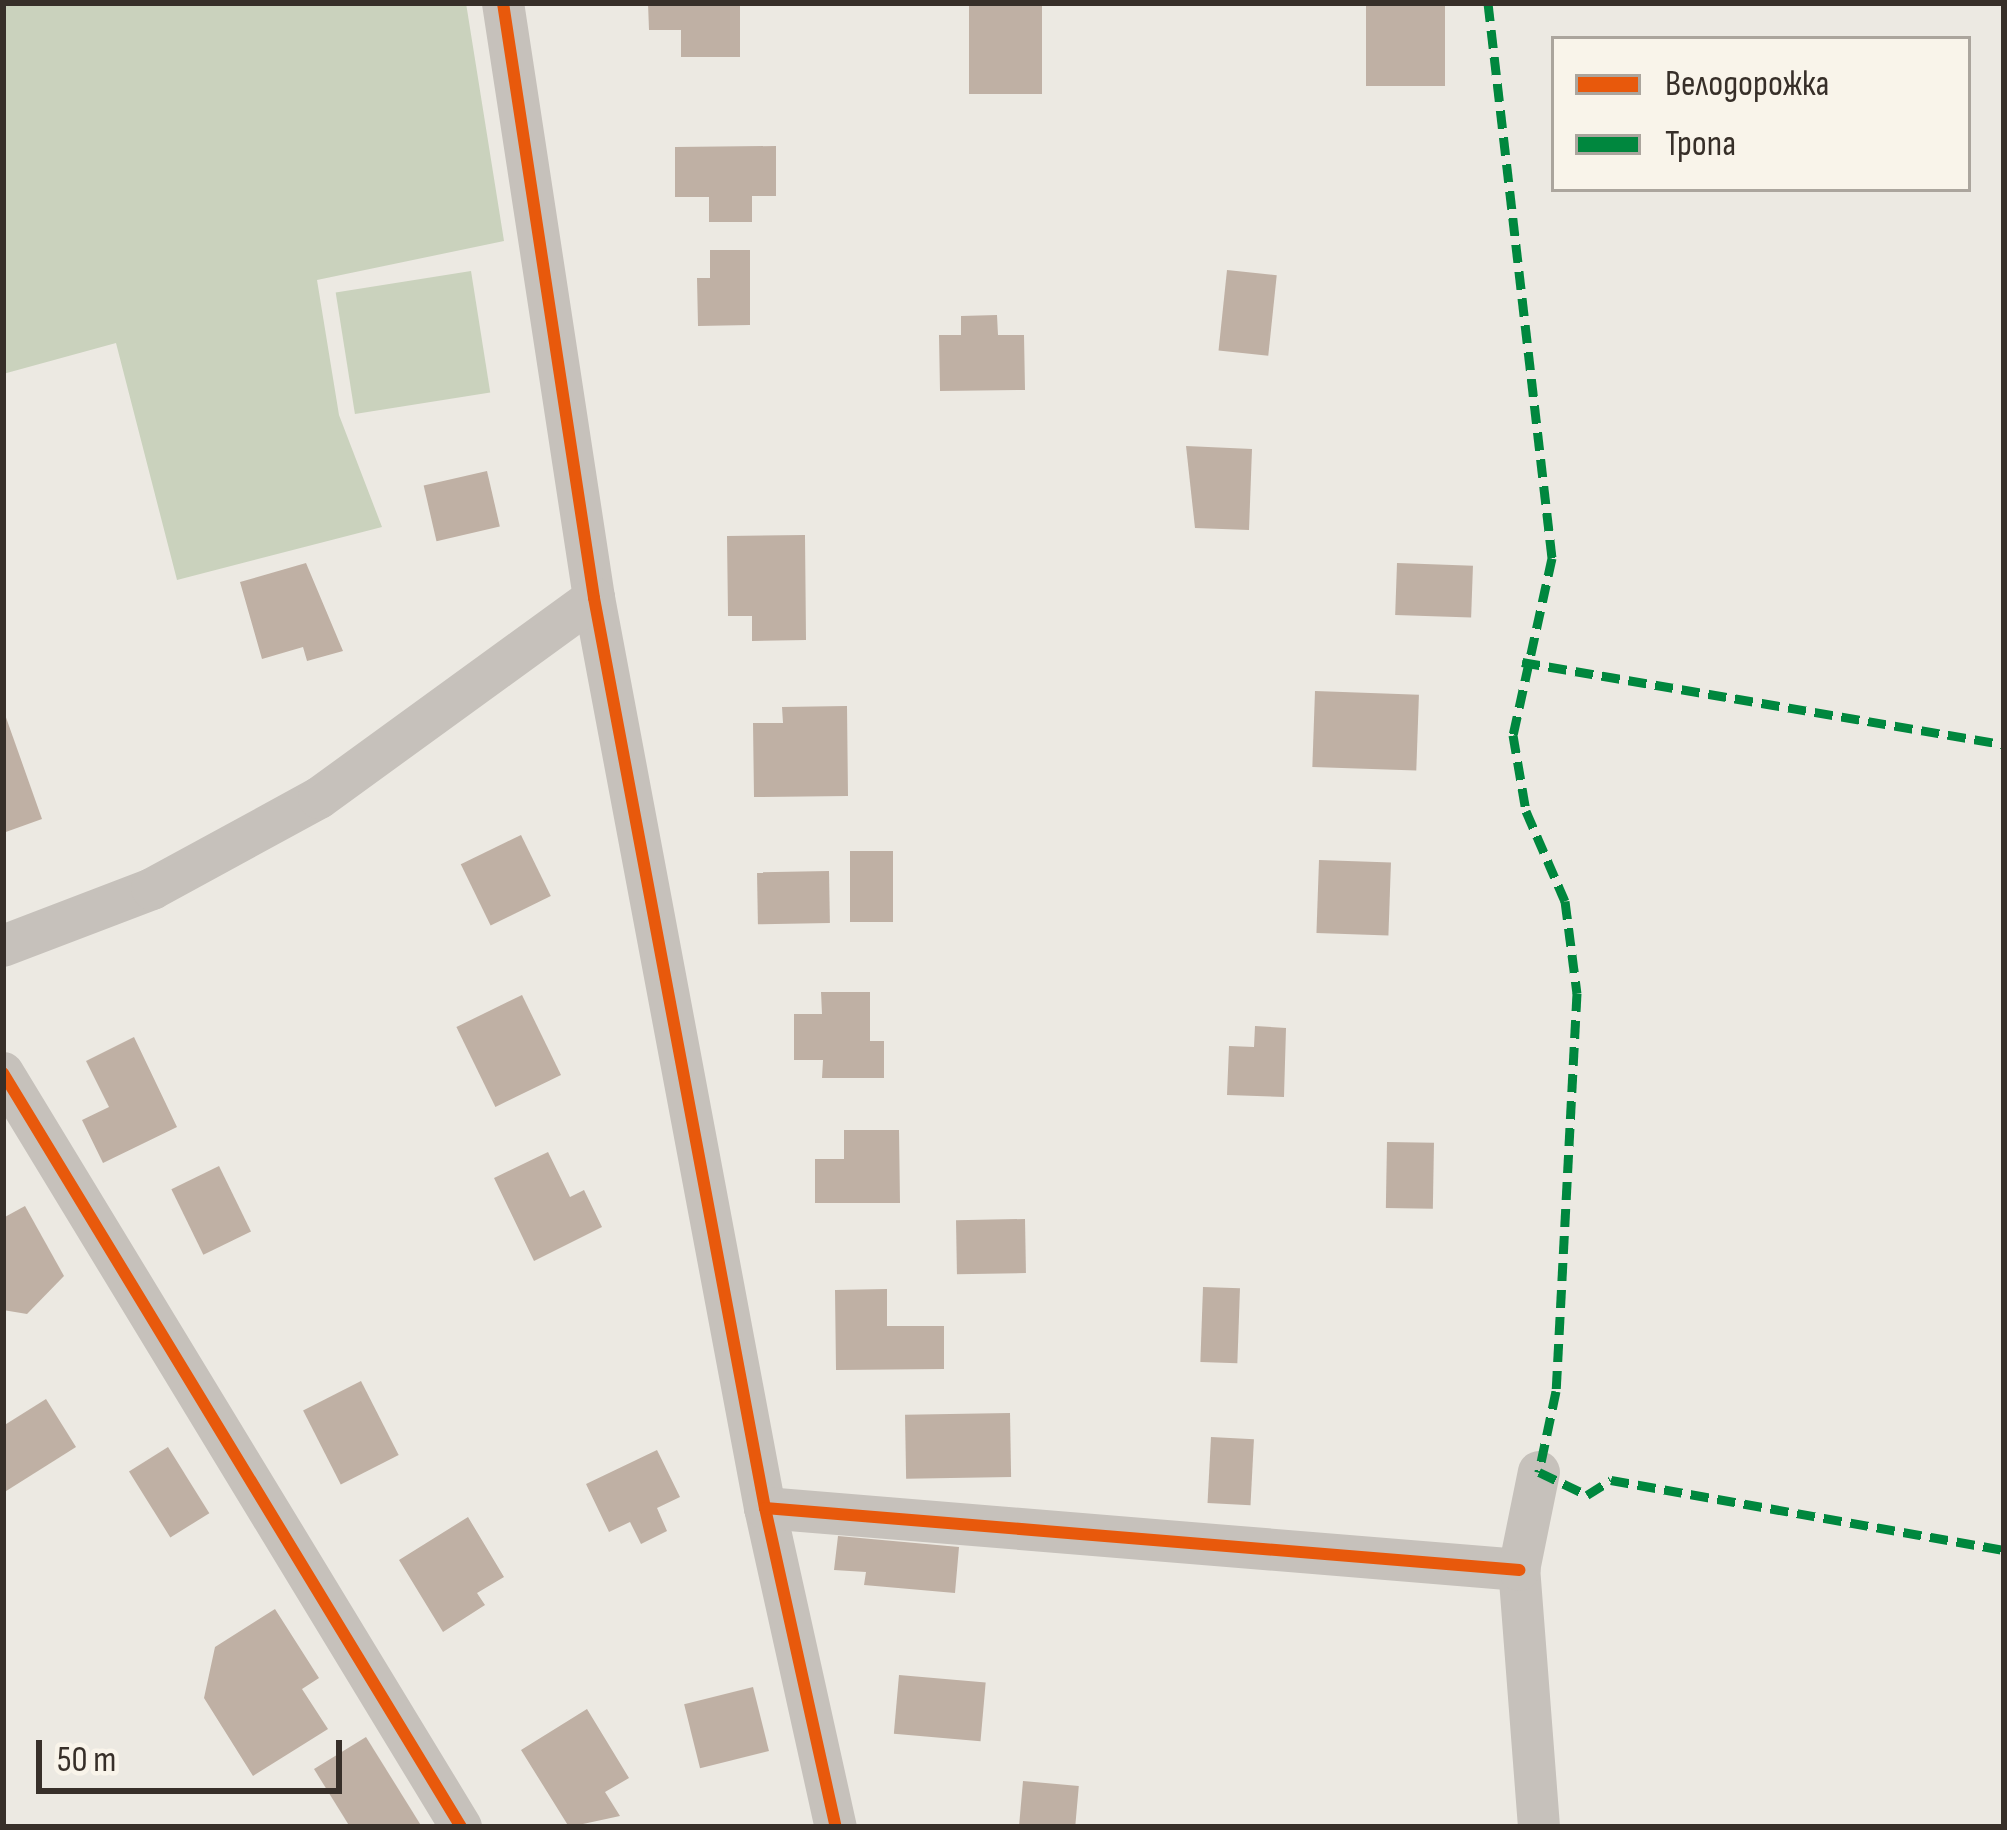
<!DOCTYPE html>
<meta charset="utf-8">
<style>
body{margin:0}
#map{position:relative;width:2007px;height:1830px;overflow:hidden;background:#ece9e2;font-family:"Sofia Sans Condensed",sans-serif}
div>[style]{position:absolute}
.green>*{inset:0;background:#cad2bd;transform-origin:0 0}
.building>*{inset:0;background:#bfb0a4;transform-origin:0 0}
.minor>*{height:42px;margin:-21px;padding:0 21px;transform-origin:21px;border-radius:21px;background:#c6c1bb}
.quiet>*{height:9px;margin-top:-4.5px;transform-origin:0;background:repeating-linear-gradient(90deg,#00873e 0 18px,transparent 0 27px)}
.cycleway>*{height:12px;margin:-6px;padding:0 6px;transform-origin:6px;border-radius:6px;background:#e8590c}
span{translate:-50% -50%;white-space:nowrap;text-align:center;line-height:1.15;-webkit-text-stroke:12px #f9f4ea;paint-order:stroke}
.frame{position:absolute;inset:0;border:6px solid #372f29;pointer-events:none}
.legend{position:absolute;left:1551px;top:36px;width:420px;height:156px;box-sizing:border-box;background:#f9f4ea;border:3px solid #aba59d;margin:0;padding:15px 21px;list-style:none;font-size:36px;color:#372f29}
.legend li{display:flex;align-items:center;gap:24px;height:60px}
.legend b{width:60px;border:3px solid #aba59d}
.scale{position:absolute;left:36px;top:1740px;width:306px;height:54px;box-sizing:border-box;border:6px solid #372f29;border-top:0;padding-left:15px;font-size:36px;line-height:42px;white-space:nowrap;color:#372f29;-webkit-text-stroke:9px #f9f4ea;paint-order:stroke}
</style>
<div id="map">
<div class="green">
<i style="clip-path:polygon(3px 3px,466px 3px,504px 241px,317px 280px,339px 415px,382px 527px,177px 580px,116px 343px,3px 374px)"></i>
<i style="left:471px;top:271px;width:123px;height:137px;rotate:81deg"></i>
</div>
<div class="building">
<i style="clip-path:polygon(648px 3px,740px 3px,740px 57px,681px 57px,681px 30px,649px 30px)"></i>
<i style="left:969px;top:3px;width:73px;height:91px"></i>
<i style="left:1366px;top:3px;width:79px;height:83px"></i>
<i style="clip-path:polygon(776px 146px,776px 196px,752px 196px,752px 222px,709px 222px,709px 197px,675px 197px,675px 147px)"></i>
<i style="clip-path:polygon(710px 250px,750px 250px,750px 325px,698px 326px,697px 278px,710px 278px)"></i>
<i style="left:1227px;top:270px;width:50px;height:81px;rotate:6deg"></i>
<i style="clip-path:polygon(997px 315px,998px 335px,1024px 335px,1025px 390px,940px 391px,939px 335px,961px 335px,961px 316px)"></i>
<i style="clip-path:polygon(1186px 446px,1252px 449px,1249px 530px,1195px 528px)"></i>
<i style="left:487px;top:471px;width:57px;height:65px;rotate:77deg"></i>
<i style="clip-path:polygon(805px 535px,806px 640px,752px 641px,752px 616px,728px 616px,727px 536px)"></i>
<i style="clip-path:polygon(306px 563px,343px 651px,307px 661px,303px 647px,262px 659px,240px 582px)"></i>
<i style="left:1397px;top:563px;width:76px;height:52px;rotate:2deg"></i>
<i style="left:1315px;top:691px;width:104px;height:76px;rotate:2deg"></i>
<i style="clip-path:polygon(847px 706px,848px 796px,754px 797px,753px 723px,783px 723px,782px 707px)"></i>
<i style="clip-path:polygon(3px 709px,42px 819px,3px 833px)"></i>
<i style="left:521px;top:835px;width:68px;height:67px;rotate:64deg"></i>
<i style="left:850px;top:851px;width:43px;height:71px"></i>
<i style="left:1319px;top:860px;width:72px;height:73px;rotate:2deg"></i>
<i style="left:829px;top:871px;width:52px;height:72px;rotate:89deg"></i>
<i style="clip-path:polygon(821px 992px,870px 992px,870px 1041px,884px 1041px,884px 1078px,822px 1078px,823px 1060px,794px 1060px,794px 1014px,822px 1014px)"></i>
<i style="left:522px;top:995px;width:89px;height:73px;rotate:64deg"></i>
<i style="clip-path:polygon(1255px 1026px,1286px 1028px,1284px 1097px,1227px 1095px,1229px 1046px,1254px 1047px)"></i>
<i style="clip-path:polygon(134px 1037px,177px 1127px,103px 1163px,82px 1120px,109px 1107px,86px 1061px)"></i>
<i style="clip-path:polygon(844px 1130px,899px 1130px,900px 1203px,815px 1203px,815px 1159px,844px 1159px)"></i>
<i style="left:1387px;top:1142px;width:47px;height:66px;rotate:1deg"></i>
<i style="clip-path:polygon(548px 1152px,570px 1197px,584px 1190px,602px 1227px,534px 1261px,494px 1178px)"></i>
<i style="left:219px;top:1166px;width:73px;height:53px;rotate:64deg"></i>
<i style="clip-path:polygon(25px 1206px,64px 1276px,27px 1314px,3px 1310px,3px 1218px)"></i>
<i style="left:1025px;top:1219px;width:54px;height:69px;rotate:89deg"></i>
<i style="left:1203px;top:1287px;width:37px;height:75px;rotate:2deg"></i>
<i style="clip-path:polygon(887px 1289px,887px 1326px,944px 1326px,944px 1369px,836px 1370px,835px 1290px)"></i>
<i style="left:361px;top:1381px;width:83px;height:65px;rotate:63deg"></i>
<i style="clip-path:polygon(46px 1399px,76px 1447px,3px 1493px,3px 1426px)"></i>
<i style="left:1010px;top:1413px;width:64px;height:105px;rotate:89deg"></i>
<i style="left:1211px;top:1437px;width:43px;height:66px;rotate:3deg"></i>
<i style="left:168px;top:1447px;width:78px;height:46px;rotate:58deg"></i>
<i style="clip-path:polygon(657px 1450px,680px 1497px,657px 1508px,667px 1531px,641px 1544px,630px 1522px,609px 1532px,586px 1484px)"></i>
<i style="clip-path:polygon(468px 1517px,504px 1577px,477px 1593px,485px 1605px,443px 1632px,399px 1560px)"></i>
<i style="clip-path:polygon(838px 1536px,959px 1547px,955px 1593px,864px 1585px,866px 1572px,834px 1570px)"></i>
<i style="clip-path:polygon(275px 1609px,319px 1678px,302px 1689px,328px 1729px,253px 1776px,204px 1698px,215px 1647px)"></i>
<i style="left:899px;top:1675px;width:87px;height:59px;rotate:5deg"></i>
<i style="left:753px;top:1687px;width:66px;height:71px;rotate:76deg"></i>
<i style="clip-path:polygon(587px 1709px,629px 1778px,605px 1792px,620px 1816px,569px 1827px,521px 1750px)"></i>
<i style="clip-path:polygon(366px 1737px,422px 1827px,350px 1827px,314px 1769px)"></i>
<i style="left:1023px;top:1781px;width:56px;height:46px;rotate:5deg"></i>
</div>
<div class="minor">
<i style="left:503px;top:3px;width:602px;rotate:81.3deg"></i>
<i style="left:594px;top:598px;width:926px;rotate:79.36deg"></i>
<i style="left:765px;top:1508px;width:327px;rotate:77.5deg"></i>
<i style="left:3px;top:946px;width:160px;rotate:-20.9deg"></i>
<i style="left:152px;top:889px;width:190px;rotate:-28.6deg"></i>
<i style="left:319px;top:798px;width:340px;rotate:-36deg"></i>
<i style="left:3px;top:1073px;width:882px;rotate:58.72deg"></i>
<i style="left:765px;top:1508px;width:757px;rotate:4.7deg"></i>
<i style="left:1539px;top:1827px;width:258px;rotate:-94.4deg"></i>
<i style="left:1519px;top:1570px;width:100px;rotate:-78.5deg"></i>
</div>
<div class="quiet">
<i style="left:1488px;top:3px;width:559px;rotate:83.42deg"></i>
<i style="left:1552px;top:558px;width:181px;rotate:102.4deg"></i>
<i style="left:1513px;top:735px;width:77px;rotate:80.3deg"></i>
<i style="left:1526px;top:811px;width:98px;rotate:66.6deg"></i>
<i style="left:1565px;top:901px;width:93px;rotate:82.6deg"></i>
<i style="left:1577px;top:993px;width:399px;rotate:93deg"></i>
<i style="left:1556px;top:1391px;width:83px;rotate:101.9deg"></i>
<i style="left:1539px;top:1472px;width:53px;rotate:25.6deg"></i>
<i style="left:1587px;top:1495px;width:28px;rotate:-32deg"></i>
<i style="left:1611px;top:1480px;width:399px;rotate:10.1deg"></i>
<i style="left:1522px;top:662px;width:489px;rotate:9.7deg"></i>
</div>
<div class="cycleway">
<i style="left:503px;top:3px;width:602px;rotate:81.3deg"></i>
<i style="left:594px;top:598px;width:926px;rotate:79.36deg"></i>
<i style="left:765px;top:1508px;width:327px;rotate:77.5deg"></i>
<i style="left:3px;top:1073px;width:882px;rotate:58.72deg"></i>
<i style="left:765px;top:1508px;width:757px;rotate:4.7deg"></i>
</div>
<div class="frame"></div>
<ul class="legend">
<li><b style="height:15px;background:#e8590c"></b>Велодорожка</li>
<li><b style="height:15px;background:#00873e"></b>Тропа</li>
</ul>
<div class="scale">50 m</div>
</div>
